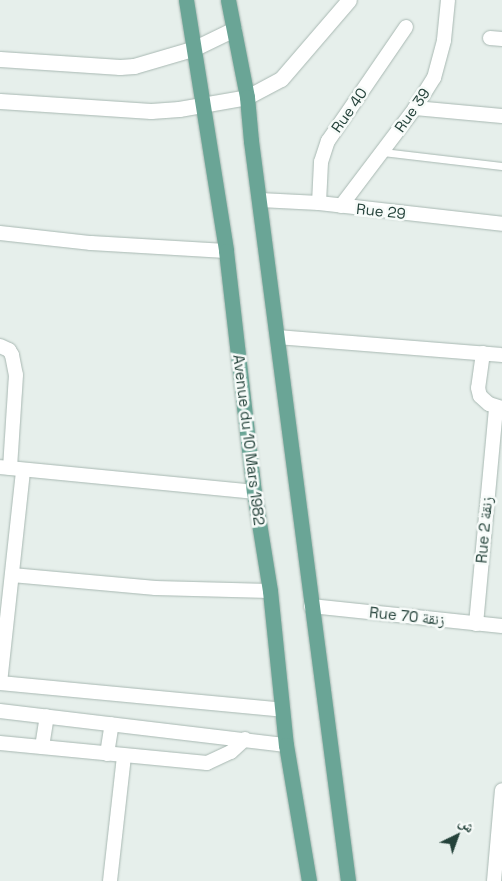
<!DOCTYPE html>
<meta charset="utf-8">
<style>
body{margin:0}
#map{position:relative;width:502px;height:881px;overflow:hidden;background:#e6efeb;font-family:"Space Grotesk","Noto Naskh Arabic",sans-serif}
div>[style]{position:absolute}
.roads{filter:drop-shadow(0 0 1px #a8b8b2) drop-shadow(0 0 1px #a8b8b2)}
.lane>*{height:7px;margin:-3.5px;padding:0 3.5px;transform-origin:3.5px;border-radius:3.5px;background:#fff}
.street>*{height:14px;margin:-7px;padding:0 7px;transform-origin:7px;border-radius:7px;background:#fff}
.secondary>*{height:15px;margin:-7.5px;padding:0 7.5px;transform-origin:7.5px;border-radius:7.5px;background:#fff}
.primary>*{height:15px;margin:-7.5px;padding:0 7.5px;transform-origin:7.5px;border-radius:7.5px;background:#6aa596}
span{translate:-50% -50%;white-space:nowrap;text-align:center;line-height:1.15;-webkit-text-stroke:5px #f7fbf9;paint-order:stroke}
.street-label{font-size:15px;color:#24423a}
.north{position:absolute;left:432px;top:811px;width:50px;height:50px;-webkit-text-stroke:4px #f7fbf9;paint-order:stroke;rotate:42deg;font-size:14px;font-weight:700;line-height:20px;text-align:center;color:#24423a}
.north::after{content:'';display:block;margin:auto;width:18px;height:22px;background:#24423a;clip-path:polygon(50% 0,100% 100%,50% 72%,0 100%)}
</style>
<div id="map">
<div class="roads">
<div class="lane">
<i style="left:382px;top:152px;width:121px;rotate:6.7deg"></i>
</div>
<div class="street">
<i style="left:490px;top:38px;width:12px;rotate:5deg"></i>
<i style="left:415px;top:108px;width:87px;rotate:5.3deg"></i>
<i style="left:260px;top:200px;width:59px;rotate:2.9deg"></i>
<i style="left:319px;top:203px;width:184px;rotate:6.5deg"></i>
<i style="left:319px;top:203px;width:41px;rotate:-87.2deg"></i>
<i style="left:321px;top:162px;width:22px;rotate:-72deg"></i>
<i style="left:328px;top:141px;width:138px;rotate:-55.6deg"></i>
<i style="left:341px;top:206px;width:123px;rotate:-52.9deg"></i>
<i style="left:415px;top:108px;width:36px;rotate:-58deg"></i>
<i style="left:434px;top:78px;width:39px;rotate:-75deg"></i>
<i style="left:444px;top:40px;width:40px;rotate:-84.3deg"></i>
<i style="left:0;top:233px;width:92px;rotate:6.3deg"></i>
<i style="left:91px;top:243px;width:135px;rotate:3.4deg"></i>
<i style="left:277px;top:337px;width:226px;rotate:4.6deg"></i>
<i style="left:0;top:346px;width:10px;rotate:24deg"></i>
<i style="left:9px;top:350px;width:6px;rotate:59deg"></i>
<i style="left:12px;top:355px;width:20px;rotate:79deg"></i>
<i style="left:16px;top:375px;width:93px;rotate:93.7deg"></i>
<i style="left:483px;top:353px;width:35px;rotate:98deg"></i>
<i style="left:478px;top:388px;width:8px;rotate:76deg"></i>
<i style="left:480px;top:396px;width:12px;rotate:42deg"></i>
<i style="left:489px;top:404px;width:14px;rotate:17deg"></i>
<i style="left:0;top:467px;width:255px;rotate:5.6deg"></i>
<i style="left:12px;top:575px;width:144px;rotate:5.2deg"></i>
<i style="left:155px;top:588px;width:115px;rotate:1.5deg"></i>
<i style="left:311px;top:606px;width:192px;rotate:6deg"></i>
<i style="left:476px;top:624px;width:217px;rotate:-84.7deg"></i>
<i style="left:0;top:683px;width:284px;rotate:5.4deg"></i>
<i style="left:0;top:683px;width:214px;rotate:-83.8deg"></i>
<i style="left:0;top:711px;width:288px;rotate:6.8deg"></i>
<i style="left:0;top:743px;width:208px;rotate:5.5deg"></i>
<i style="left:207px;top:763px;width:26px;rotate:-25deg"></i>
<i style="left:231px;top:752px;width:19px;rotate:-43deg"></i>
<i style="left:42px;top:747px;width:31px;rotate:-81deg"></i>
<i style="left:107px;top:754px;width:30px;rotate:-81deg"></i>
<i style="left:110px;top:881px;width:126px;rotate:-83.6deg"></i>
<i style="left:494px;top:881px;width:91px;rotate:-85deg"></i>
</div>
<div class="secondary">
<i style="left:0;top:59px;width:120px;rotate:3.8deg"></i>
<i style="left:120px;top:67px;width:14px;rotate:-4deg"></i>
<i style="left:134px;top:66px;width:64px;rotate:-16.4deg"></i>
<i style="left:195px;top:48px;width:43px;rotate:-26deg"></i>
<i style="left:0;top:101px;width:151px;rotate:3.8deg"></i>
<i style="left:151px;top:111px;width:28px;rotate:-4deg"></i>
<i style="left:179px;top:109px;width:69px;rotate:-10deg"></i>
<i style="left:247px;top:97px;width:38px;rotate:-28deg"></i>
<i style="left:281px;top:79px;width:104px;rotate:-49.3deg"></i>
</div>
<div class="primary">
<i style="left:186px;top:0;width:254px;rotate:80.9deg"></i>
<i style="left:226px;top:251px;width:243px;rotate:83.4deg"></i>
<i style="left:254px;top:492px;width:100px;rotate:80.8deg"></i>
<i style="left:270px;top:591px;width:155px;rotate:84.1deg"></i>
<i style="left:286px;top:745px;width:138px;rotate:80.4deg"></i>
<i style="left:228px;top:0;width:99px;rotate:78.9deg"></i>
<i style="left:247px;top:97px;width:44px;rotate:84.8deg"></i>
<i style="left:251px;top:141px;width:746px;rotate:82.53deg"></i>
</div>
</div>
<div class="street-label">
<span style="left:349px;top:110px;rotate:-55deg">Rue 40</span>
<span style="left:412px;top:110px;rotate:-55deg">Rue 39</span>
<span style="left:381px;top:211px;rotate:6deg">Rue 29</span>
<span style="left:249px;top:440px;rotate:83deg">Avenue du 10 Mars 1982</span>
<span style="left:484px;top:530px;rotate:-85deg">Rue 2 زنقة</span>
<span style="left:407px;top:616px;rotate:6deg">Rue 70 زنقة</span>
</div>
<div class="north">ش</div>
</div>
